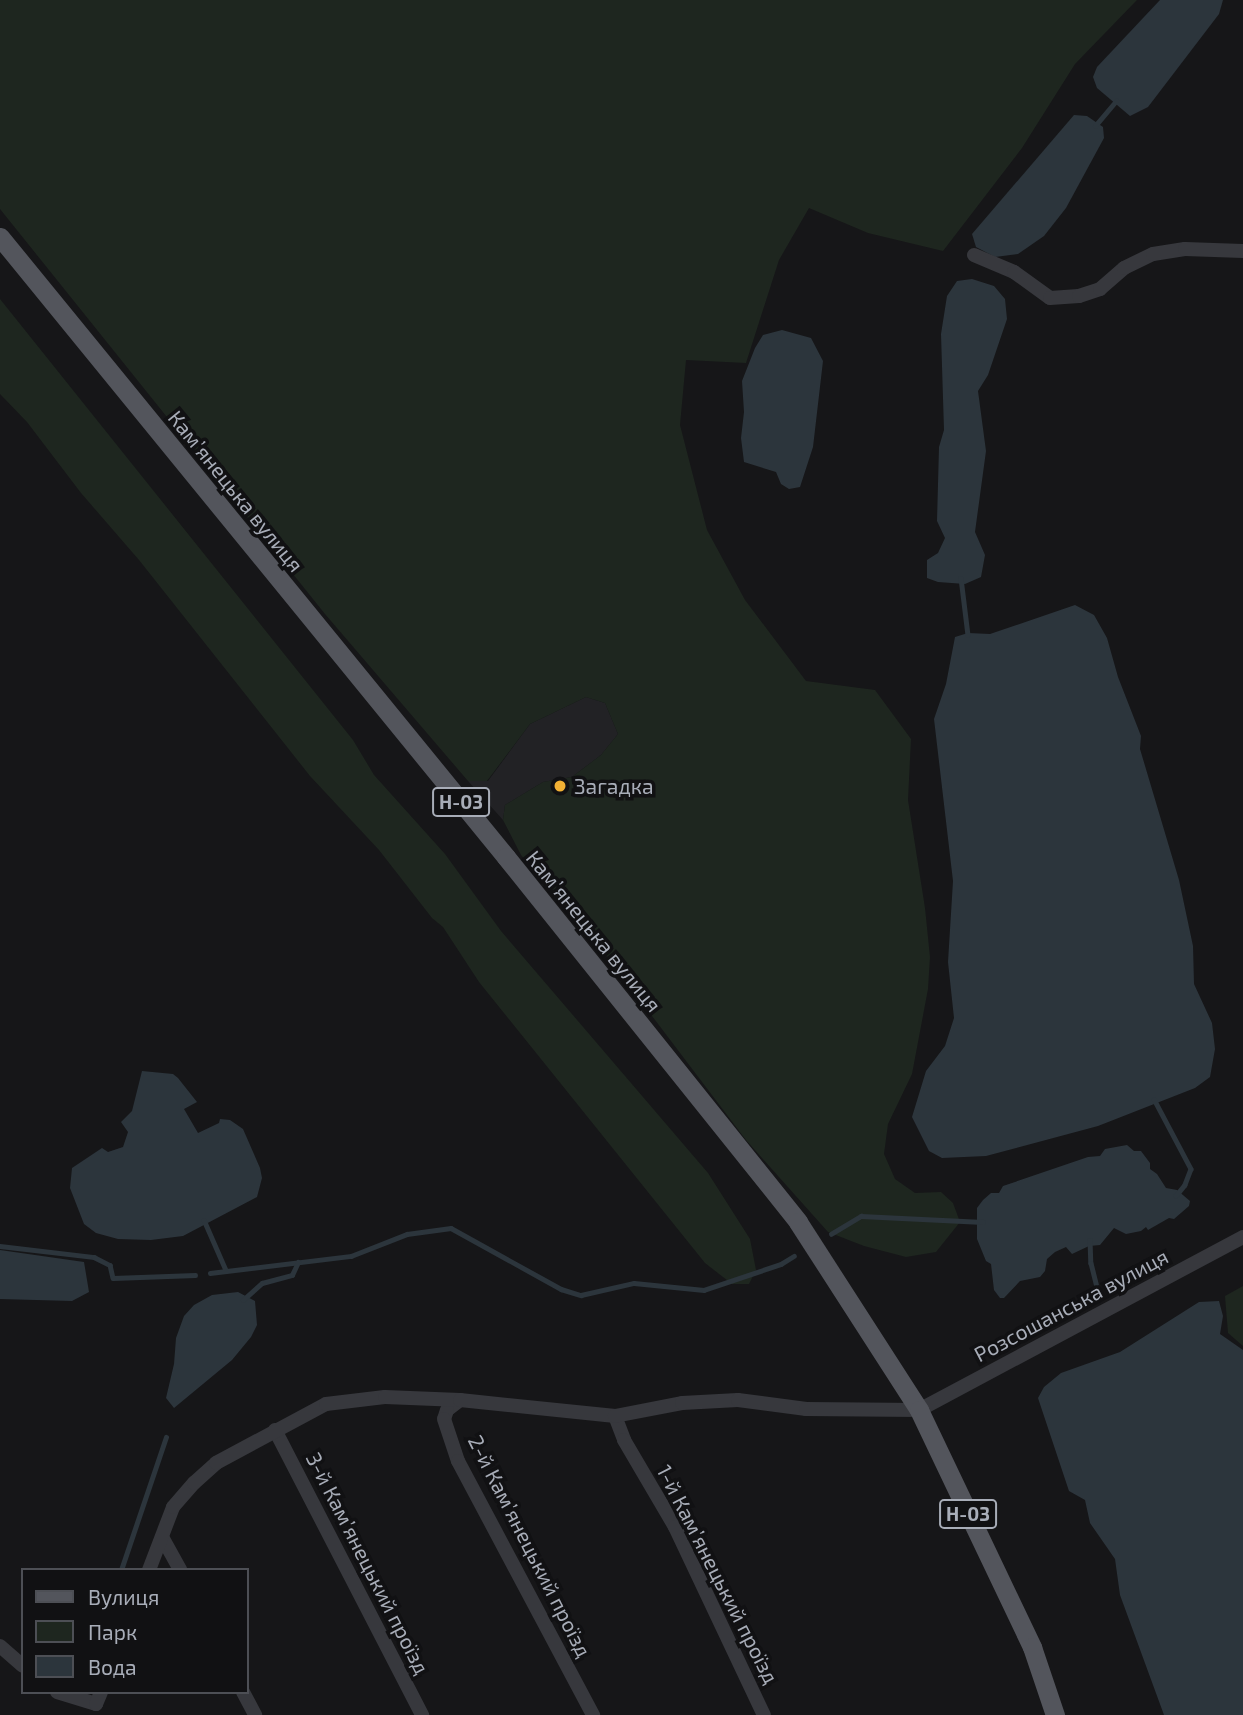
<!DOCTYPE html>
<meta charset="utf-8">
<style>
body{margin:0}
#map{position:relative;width:1243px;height:1715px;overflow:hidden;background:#161618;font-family:"Exo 2",sans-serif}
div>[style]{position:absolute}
.built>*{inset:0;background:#222225}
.green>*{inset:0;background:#1e261f}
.water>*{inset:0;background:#2c353c}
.stream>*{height:4.5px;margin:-2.25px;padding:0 2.25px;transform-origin:2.25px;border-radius:2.25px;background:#2c353c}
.minor>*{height:14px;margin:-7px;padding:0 7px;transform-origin:7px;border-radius:7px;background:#37383d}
.major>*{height:19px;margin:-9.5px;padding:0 9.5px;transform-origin:9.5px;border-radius:9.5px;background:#53555c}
.dots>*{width:19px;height:19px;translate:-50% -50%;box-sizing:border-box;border:4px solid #111113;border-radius:50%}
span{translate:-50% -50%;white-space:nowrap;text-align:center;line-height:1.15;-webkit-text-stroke:7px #111113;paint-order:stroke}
.shield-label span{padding:2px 5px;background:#111113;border:2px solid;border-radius:5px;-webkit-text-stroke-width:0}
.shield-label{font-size:19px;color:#a8adb8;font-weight:700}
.street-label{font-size:21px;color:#a8adb8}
.poi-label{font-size:21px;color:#a8adb8}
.left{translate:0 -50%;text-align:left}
.legend{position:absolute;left:21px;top:1568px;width:228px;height:126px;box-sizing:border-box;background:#111113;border:2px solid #4d4f55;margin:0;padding:9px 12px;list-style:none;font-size:21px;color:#a8adb8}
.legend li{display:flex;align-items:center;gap:14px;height:35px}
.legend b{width:35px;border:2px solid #4d4f55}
</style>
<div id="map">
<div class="built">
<i style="clip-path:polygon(586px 697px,605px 703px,618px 734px,601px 755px,572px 777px,543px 782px,505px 805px,503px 820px,468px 781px,488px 781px,530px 724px)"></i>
</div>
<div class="green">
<i style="clip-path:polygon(0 0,1137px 0,1075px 64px,1022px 148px,943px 251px,868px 233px,809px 208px,779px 260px,746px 363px,686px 360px,680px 425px,707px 530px,745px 600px,806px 681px,875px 690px,911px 739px,908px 800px,925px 908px,930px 957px,928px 989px,912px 1074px,888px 1124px,884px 1154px,895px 1179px,915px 1193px,941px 1192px,953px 1203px,960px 1222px,936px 1252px,906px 1257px,864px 1246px,828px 1232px,746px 1140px,602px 950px,521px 855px,503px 820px,505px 805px,543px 782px,572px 777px,601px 755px,618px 734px,605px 703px,586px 697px,530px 724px,487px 781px,468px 781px,325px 614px,0 209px)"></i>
<i style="clip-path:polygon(0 299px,353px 740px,374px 775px,445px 854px,501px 931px,708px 1173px,750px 1239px,756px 1270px,749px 1284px,732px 1284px,705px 1263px,479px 982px,443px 927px,432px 918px,379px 850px,310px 776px,139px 560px,81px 493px,27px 422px,0 394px)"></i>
<i style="clip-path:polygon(1243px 1286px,1243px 1346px,1228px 1333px,1225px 1296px)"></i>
</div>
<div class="water">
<i style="clip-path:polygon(1160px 0,1223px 0,1219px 14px,1148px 107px,1130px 116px,1097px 88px,1093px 77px,1097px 67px)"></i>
<i style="clip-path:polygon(1074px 115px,1087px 116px,1103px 127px,1104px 138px,1066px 208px,1044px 236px,1018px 254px,995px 257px,976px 247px,972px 234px)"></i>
<i style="clip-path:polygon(972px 279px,994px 286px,1005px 299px,1007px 319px,988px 375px,978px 391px,986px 451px,975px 532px,985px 555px,981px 577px,965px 584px,938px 582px,927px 578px,927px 560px,938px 553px,945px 538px,937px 521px,939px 447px,944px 430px,941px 334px,947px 296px,957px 281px)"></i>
<i style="clip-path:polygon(782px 330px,811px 338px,823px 361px,813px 447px,800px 487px,789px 489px,781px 484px,776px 472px,744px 462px,741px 438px,744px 412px,742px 381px,755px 348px,763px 335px)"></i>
<i style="clip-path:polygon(1075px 605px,1094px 615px,1107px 638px,1118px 677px,1141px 736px,1140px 749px,1179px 880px,1193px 946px,1194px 984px,1212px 1023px,1215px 1049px,1210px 1077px,1195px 1088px,1098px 1126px,986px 1156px,942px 1158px,929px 1151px,912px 1117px,926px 1071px,945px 1046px,954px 1018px,948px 962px,953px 881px,934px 719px,946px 684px,955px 637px,968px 633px,990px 634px)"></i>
<i style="clip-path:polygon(142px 1071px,173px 1074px,178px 1078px,197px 1102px,184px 1109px,198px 1133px,219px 1123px,220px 1119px,230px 1120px,243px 1129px,260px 1168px,262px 1178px,257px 1197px,183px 1236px,151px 1240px,118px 1239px,96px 1233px,84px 1224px,70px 1188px,72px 1168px,102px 1148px,108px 1152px,123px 1147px,128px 1132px,121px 1122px,132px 1111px)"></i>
<i style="clip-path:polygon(1127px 1145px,1134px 1151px,1141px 1151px,1150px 1163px,1150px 1169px,1157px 1174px,1166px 1188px,1177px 1190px,1190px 1201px,1189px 1206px,1174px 1219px,1169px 1218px,1148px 1230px,1146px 1227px,1141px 1231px,1126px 1234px,1114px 1228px,1100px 1245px,1089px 1246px,1072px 1254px,1066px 1247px,1055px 1252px,1047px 1259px,1045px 1271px,1040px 1277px,1020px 1281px,1004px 1298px,1000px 1298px,994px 1290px,991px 1264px,986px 1261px,977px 1239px,977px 1208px,983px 1200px,991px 1193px,999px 1193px,1003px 1186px,1088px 1157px,1100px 1156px,1105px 1149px)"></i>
<i style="clip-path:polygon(0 1250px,84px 1262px,89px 1292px,72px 1301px,0 1299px)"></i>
<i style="clip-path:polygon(238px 1292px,255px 1301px,257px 1325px,251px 1337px,232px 1360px,174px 1408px,166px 1398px,174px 1364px,176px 1338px,184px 1316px,194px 1305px,212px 1295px)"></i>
<i style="clip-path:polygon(1219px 1301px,1223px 1316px,1220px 1334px,1243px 1350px,1243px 1715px,1164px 1715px,1120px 1595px,1115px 1559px,1090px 1523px,1085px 1500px,1069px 1491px,1038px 1398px,1044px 1387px,1061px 1373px,1120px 1352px,1199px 1302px)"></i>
</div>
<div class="stream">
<i style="left:1095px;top:126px;width:33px;rotate:-50deg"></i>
<i style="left:961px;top:578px;width:57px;rotate:83deg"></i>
<i style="left:1154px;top:1099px;width:79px;rotate:62.1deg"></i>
<i style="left:1191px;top:1169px;width:17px;rotate:111deg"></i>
<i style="left:1185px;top:1185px;width:14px;rotate:129deg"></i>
<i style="left:204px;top:1220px;width:55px;rotate:66.3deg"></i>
<i style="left:831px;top:1234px;width:35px;rotate:-31deg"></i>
<i style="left:861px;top:1216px;width:122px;rotate:2.8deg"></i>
<i style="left:1090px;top:1240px;width:23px;rotate:88deg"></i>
<i style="left:1091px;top:1263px;width:30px;rotate:76deg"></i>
<i style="left:0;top:1246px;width:95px;rotate:6.7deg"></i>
<i style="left:94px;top:1257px;width:18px;rotate:27deg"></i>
<i style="left:110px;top:1265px;width:13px;rotate:77deg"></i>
<i style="left:113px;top:1278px;width:82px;rotate:-2.1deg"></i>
<i style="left:210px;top:1273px;width:142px;rotate:-6.9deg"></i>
<i style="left:351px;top:1256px;width:60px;rotate:-21.4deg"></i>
<i style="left:407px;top:1234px;width:44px;rotate:-7.8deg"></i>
<i style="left:451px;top:1228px;width:126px;rotate:29deg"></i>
<i style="left:561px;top:1289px;width:21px;rotate:17deg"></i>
<i style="left:581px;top:1295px;width:54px;rotate:-12.8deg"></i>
<i style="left:634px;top:1283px;width:70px;rotate:5.7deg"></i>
<i style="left:704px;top:1290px;width:81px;rotate:-18.7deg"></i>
<i style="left:781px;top:1264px;width:15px;rotate:-32deg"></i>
<i style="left:243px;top:1300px;width:25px;rotate:-42deg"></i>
<i style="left:262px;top:1283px;width:31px;rotate:-15deg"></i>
<i style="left:292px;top:1275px;width:14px;rotate:-65deg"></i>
<i style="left:121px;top:1570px;width:140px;rotate:-71.3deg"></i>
</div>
<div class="minor">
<i style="left:974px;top:255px;width:43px;rotate:23deg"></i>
<i style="left:1014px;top:272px;width:44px;rotate:35.8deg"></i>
<i style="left:1050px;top:298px;width:29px;rotate:-4deg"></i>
<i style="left:1079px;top:296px;width:22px;rotate:-18deg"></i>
<i style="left:1100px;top:289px;width:32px;rotate:-41deg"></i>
<i style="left:1124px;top:268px;width:32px;rotate:-26deg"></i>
<i style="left:1153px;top:254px;width:32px;rotate:-9deg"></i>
<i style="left:1185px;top:249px;width:58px;rotate:2deg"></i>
<i style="left:460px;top:1400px;width:16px;rotate:142deg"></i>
<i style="left:447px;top:1410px;width:9px;rotate:108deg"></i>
<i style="left:444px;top:1419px;width:44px;rotate:71.6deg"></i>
<i style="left:458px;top:1461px;width:288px;rotate:62deg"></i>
<i style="left:615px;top:1416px;width:26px;rotate:69deg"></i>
<i style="left:624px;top:1440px;width:101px;rotate:59.6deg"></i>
<i style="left:675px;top:1527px;width:208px;rotate:64.7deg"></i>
<i style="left:275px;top:1430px;width:321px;rotate:62.7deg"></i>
<i style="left:162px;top:1537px;width:38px;rotate:61deg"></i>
<i style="left:149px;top:1570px;width:67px;rotate:-69.1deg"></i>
<i style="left:173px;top:1507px;width:32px;rotate:-49deg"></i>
<i style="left:194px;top:1483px;width:30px;rotate:-42deg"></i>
<i style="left:216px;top:1463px;width:125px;rotate:-28.2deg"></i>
<i style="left:326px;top:1404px;width:59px;rotate:-6.8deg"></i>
<i style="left:385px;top:1397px;width:75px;rotate:2.3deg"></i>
<i style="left:460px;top:1400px;width:156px;rotate:5.9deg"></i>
<i style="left:615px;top:1416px;width:68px;rotate:-11deg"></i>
<i style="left:682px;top:1403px;width:56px;rotate:-3.1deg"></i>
<i style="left:738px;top:1400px;width:69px;rotate:7.5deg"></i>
<i style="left:806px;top:1409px;width:113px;rotate:0.5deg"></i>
<i style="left:919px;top:1410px;width:367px;rotate:-28.1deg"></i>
<i style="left:0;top:1646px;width:30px;rotate:41deg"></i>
<i style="left:57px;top:1692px;width:41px;rotate:17.1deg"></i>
<i style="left:96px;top:1704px;width:13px;rotate:-67deg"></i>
<i style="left:243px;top:1692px;width:26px;rotate:62deg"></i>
</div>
<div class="major">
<i style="left:0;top:237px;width:800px;rotate:50.78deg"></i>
<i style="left:506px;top:857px;width:467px;rotate:51.3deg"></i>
<i style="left:798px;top:1222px;width:224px;rotate:57.2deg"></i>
<i style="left:919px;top:1410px;width:263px;rotate:64.5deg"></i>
<i style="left:1032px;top:1647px;width:72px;rotate:71.3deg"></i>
</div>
<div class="dots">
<i style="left:560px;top:786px;background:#f2b134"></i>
</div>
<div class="shield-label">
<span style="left:461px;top:802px">Н-03</span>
<span style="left:968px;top:1514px">Н-03</span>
</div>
<div class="street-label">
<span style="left:236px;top:491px;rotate:51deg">Камʼянецька вулиця</span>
<span style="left:594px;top:931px;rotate:51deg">Камʼянецька вулиця</span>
<span style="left:1071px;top:1305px;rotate:-28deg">Розсошанська вулиця</span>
<span style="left:530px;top:1546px;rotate:63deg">2-й Камʼянецький проїзд</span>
<span style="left:368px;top:1563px;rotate:63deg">3-й Камʼянецький проїзд</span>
<span style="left:718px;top:1574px;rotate:63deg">1-й Камʼянецький проїзд</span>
</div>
<div class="poi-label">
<span class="left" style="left:574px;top:786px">Загадка</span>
</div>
<ul class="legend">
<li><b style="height:9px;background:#53555c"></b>Вулиця</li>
<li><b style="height:19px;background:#1e261f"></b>Парк</li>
<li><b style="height:19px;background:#2c353c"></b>Вода</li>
</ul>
</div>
